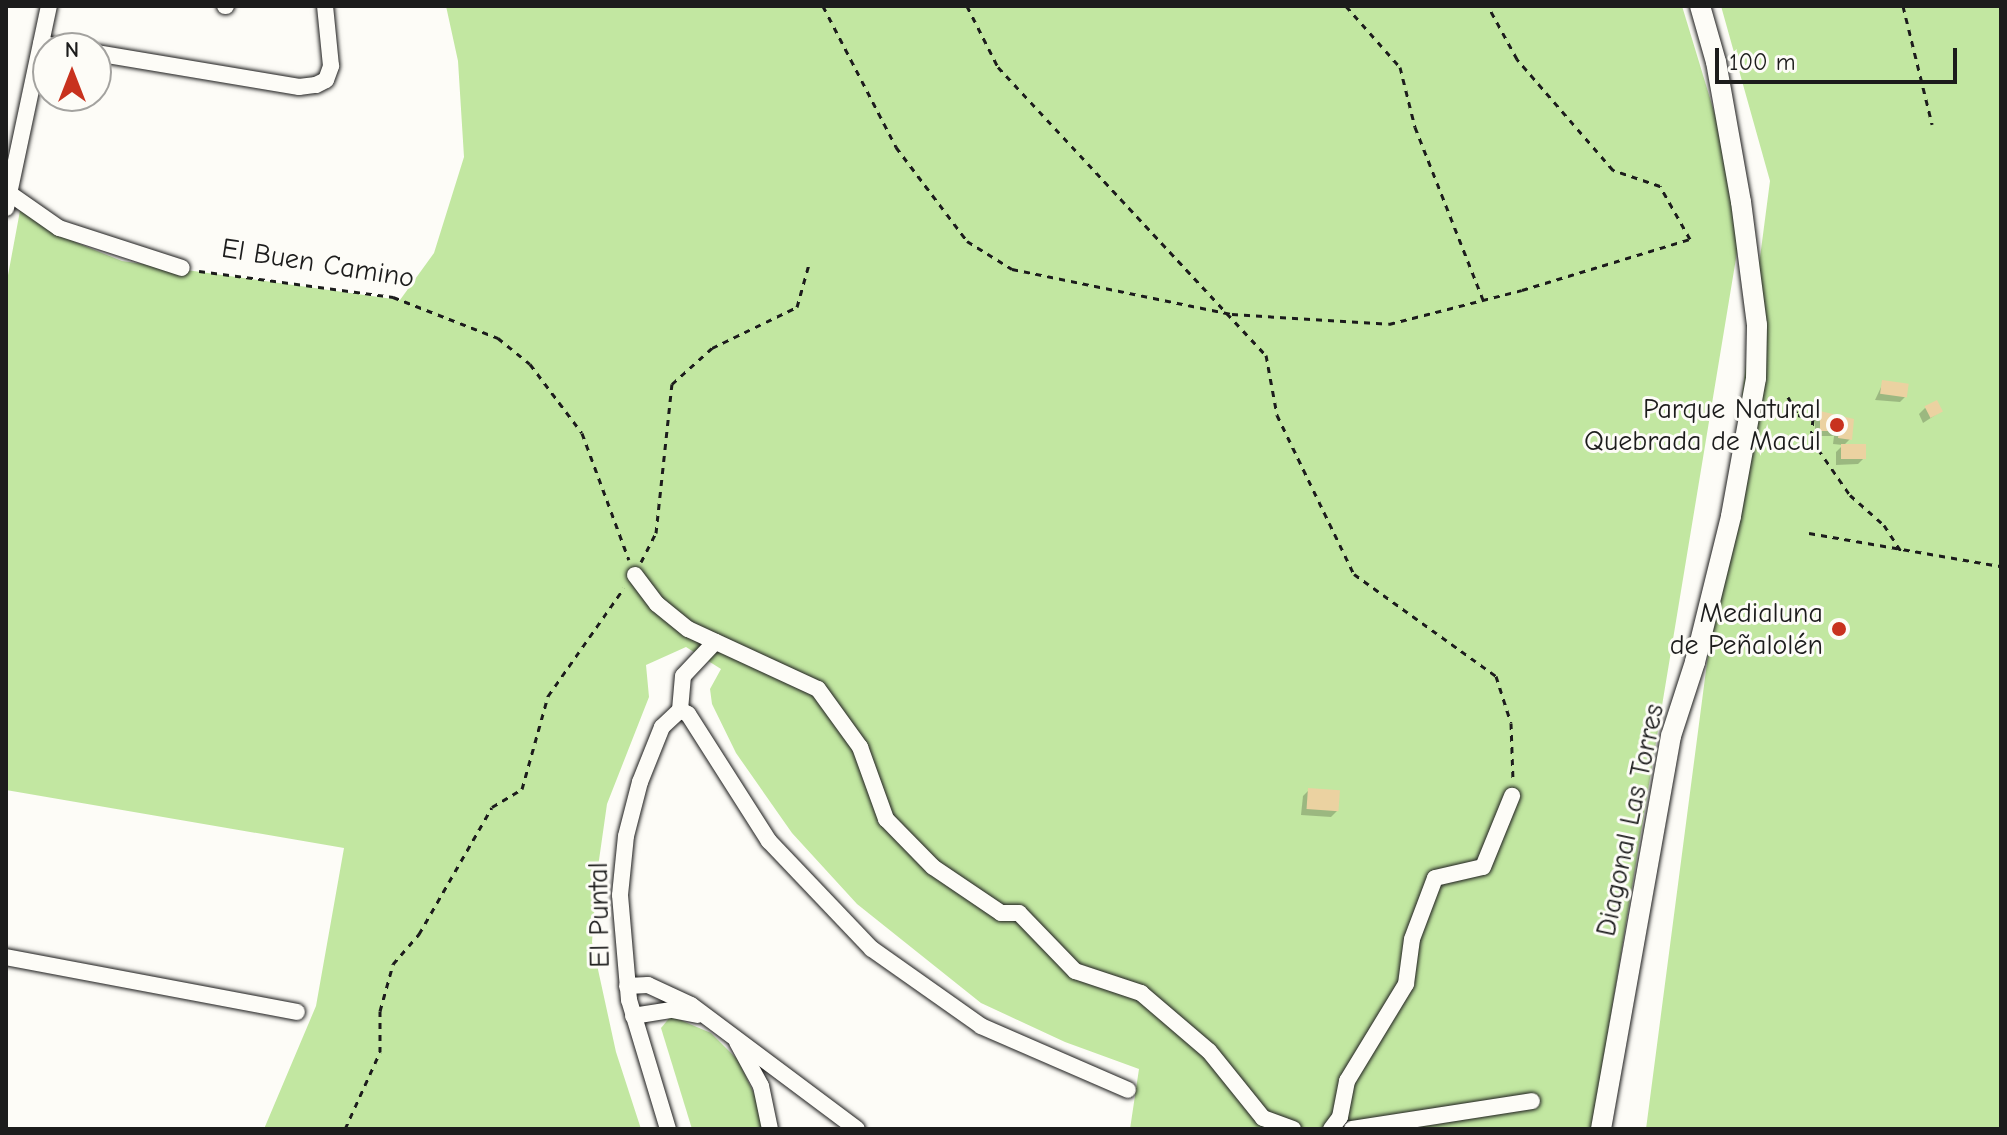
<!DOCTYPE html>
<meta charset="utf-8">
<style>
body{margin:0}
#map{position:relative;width:2007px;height:1135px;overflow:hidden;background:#fdfcf7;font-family:"Comic Neue",sans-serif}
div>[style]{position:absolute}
.green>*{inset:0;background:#c2e7a1}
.shadow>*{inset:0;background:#0003}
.building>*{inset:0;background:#ebd2a1;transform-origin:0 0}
.path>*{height:3px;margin-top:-1.5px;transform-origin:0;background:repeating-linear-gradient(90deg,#1c1c1c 0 6px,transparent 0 12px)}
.roads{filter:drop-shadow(0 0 2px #1c1c1c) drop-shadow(0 0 2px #1c1c1c)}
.minor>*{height:16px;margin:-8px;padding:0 8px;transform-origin:8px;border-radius:8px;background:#fdfcf7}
.tertiary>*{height:20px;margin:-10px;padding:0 10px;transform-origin:10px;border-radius:10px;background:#fdfcf7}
.dots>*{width:22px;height:22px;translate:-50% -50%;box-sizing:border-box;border:4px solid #fdfcf7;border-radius:50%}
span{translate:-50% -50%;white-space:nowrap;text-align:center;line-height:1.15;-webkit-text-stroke:6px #fdfcf7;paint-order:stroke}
.street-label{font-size:28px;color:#1c1c1c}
.poi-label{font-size:28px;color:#1c1c1c}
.right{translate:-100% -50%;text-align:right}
.frame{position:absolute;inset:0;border:8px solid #1c1c1c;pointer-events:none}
.north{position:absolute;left:32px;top:32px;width:80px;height:80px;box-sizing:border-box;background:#fdfcf7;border:2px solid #a3a29f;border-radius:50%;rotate:0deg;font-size:22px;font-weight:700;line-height:32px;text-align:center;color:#1c1c1c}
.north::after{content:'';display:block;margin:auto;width:28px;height:36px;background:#c8321e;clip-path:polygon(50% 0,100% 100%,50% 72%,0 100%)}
.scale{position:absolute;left:1715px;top:48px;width:242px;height:36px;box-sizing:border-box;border:4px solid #1c1c1c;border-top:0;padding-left:10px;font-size:24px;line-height:28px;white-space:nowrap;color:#1c1c1c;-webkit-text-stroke:6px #fdfcf7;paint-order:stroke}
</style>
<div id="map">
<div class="green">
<i style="clip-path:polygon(446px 6px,1682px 6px,1744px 210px,1592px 1129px,1130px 1129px,1139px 1069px,1065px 1042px,981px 1003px,857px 904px,792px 833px,736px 753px,712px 704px,710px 689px,721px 669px,686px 647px,646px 665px,649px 697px,607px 804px,597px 874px,592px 942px,616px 1052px,641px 1129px,264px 1129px,316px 1006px,344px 848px,6px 790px,6px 286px,22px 200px,75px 242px,122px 261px,400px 300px,434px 253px,464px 157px,458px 61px)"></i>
<i style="clip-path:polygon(1721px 6px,2001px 6px,2001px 1129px,1646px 1129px,1770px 181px)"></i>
<i style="clip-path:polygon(671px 1016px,711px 1033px,738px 1060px,759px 1104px,762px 1129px,692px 1129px,661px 1028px)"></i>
</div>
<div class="shadow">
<i style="clip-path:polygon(1883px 383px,1906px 396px,1900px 402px,1875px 400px)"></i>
<i style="clip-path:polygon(1925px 408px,1940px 412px,1923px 423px,1919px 414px)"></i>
<i style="clip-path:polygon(1821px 414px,1850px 439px,1843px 446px,1864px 458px,1858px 464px,1836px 465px,1836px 452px,1843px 445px,1833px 444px,1834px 436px,1815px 436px,1815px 419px)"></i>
<i style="clip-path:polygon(1309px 790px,1337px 811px,1331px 817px,1301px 815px,1303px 796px)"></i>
</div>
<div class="building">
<i style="left:1882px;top:380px;width:27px;height:14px;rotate:8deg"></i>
<i style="left:1937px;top:400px;width:13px;height:14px;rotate:63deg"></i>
<i style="clip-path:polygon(1820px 411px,1854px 419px,1852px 440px,1838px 438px,1839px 431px,1820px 431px)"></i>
<i style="left:1841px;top:444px;width:25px;height:15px"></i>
<i style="left:1308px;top:788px;width:32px;height:21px;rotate:4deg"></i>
</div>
<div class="path">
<i style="left:823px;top:6px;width:159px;rotate:62.6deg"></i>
<i style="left:896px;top:147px;width:118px;rotate:52.9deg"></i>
<i style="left:967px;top:241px;width:53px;rotate:31.9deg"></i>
<i style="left:1012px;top:269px;width:225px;rotate:11.6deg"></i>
<i style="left:1232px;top:314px;width:157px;rotate:3.6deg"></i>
<i style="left:1389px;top:324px;width:137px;rotate:-14.3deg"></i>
<i style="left:1522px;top:290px;width:176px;rotate:-16.9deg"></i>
<i style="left:1690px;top:239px;width:61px;rotate:-119.5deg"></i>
<i style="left:1660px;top:186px;width:50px;rotate:-161.2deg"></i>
<i style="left:1613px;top:170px;width:147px;rotate:-130.9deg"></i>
<i style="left:1517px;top:59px;width:60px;rotate:-118.7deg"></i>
<i style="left:967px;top:6px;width:68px;rotate:63.1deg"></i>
<i style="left:998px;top:67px;width:393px;rotate:47.1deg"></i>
<i style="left:1266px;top:355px;width:61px;rotate:79.6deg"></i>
<i style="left:1277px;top:415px;width:177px;rotate:64.2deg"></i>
<i style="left:1354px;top:574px;width:175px;rotate:35.7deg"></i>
<i style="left:1496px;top:676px;width:49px;rotate:72.3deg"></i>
<i style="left:1511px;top:723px;width:56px;rotate:88deg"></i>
<i style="left:1346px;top:6px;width:81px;rotate:48.5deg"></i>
<i style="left:1400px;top:67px;width:62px;rotate:76deg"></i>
<i style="left:1415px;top:127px;width:186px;rotate:68.5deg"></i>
<i style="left:1903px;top:6px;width:122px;rotate:76.2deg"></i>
<i style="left:199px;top:271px;width:196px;rotate:7.6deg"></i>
<i style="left:393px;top:297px;width:113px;rotate:21.3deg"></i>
<i style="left:498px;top:338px;width:41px;rotate:39.1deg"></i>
<i style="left:530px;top:364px;width:86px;rotate:53deg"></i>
<i style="left:582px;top:433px;width:135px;rotate:69.7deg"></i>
<i style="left:1788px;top:397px;width:21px;rotate:61deg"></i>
<i style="left:1798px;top:415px;width:16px;rotate:15deg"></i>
<i style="left:1813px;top:419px;width:29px;rotate:96deg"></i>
<i style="left:1818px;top:449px;width:56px;rotate:55.2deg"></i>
<i style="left:1850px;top:495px;width:45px;rotate:41.4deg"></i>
<i style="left:1884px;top:525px;width:31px;rotate:57deg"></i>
<i style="left:1809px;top:533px;width:195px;rotate:9.8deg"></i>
<i style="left:641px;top:562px;width:33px;rotate:-63deg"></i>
<i style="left:656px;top:533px;width:150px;rotate:-83.9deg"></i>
<i style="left:672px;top:384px;width:54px;rotate:-42deg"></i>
<i style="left:712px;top:348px;width:94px;rotate:-25.8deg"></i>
<i style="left:797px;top:307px;width:45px;rotate:-74.4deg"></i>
<i style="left:345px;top:1129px;width:85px;rotate:-65.6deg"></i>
<i style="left:380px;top:1052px;width:41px;rotate:-90deg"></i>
<i style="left:380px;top:1011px;width:49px;rotate:-74.5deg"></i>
<i style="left:393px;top:964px;width:40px;rotate:-49deg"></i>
<i style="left:419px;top:934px;width:146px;rotate:-60.1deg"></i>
<i style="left:492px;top:807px;width:35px;rotate:-31deg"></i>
<i style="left:522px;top:789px;width:97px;rotate:-74.4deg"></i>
<i style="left:548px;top:696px;width:132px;rotate:-54.9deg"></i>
</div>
<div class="roads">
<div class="minor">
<i style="left:225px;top:6px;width:1px"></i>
<i style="left:41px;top:44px;width:24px;rotate:9deg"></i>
<i style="left:96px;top:53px;width:206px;rotate:9.5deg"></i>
<i style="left:299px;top:87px;width:17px;rotate:-7deg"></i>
<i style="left:316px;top:85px;width:11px;rotate:-27deg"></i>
<i style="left:326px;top:80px;width:15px;rotate:-70deg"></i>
<i style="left:331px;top:66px;width:60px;rotate:-95.7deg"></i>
<i style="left:6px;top:191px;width:65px;rotate:34.9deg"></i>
<i style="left:59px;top:228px;width:129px;rotate:18deg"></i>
<i style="left:6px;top:208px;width:207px;rotate:-78deg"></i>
<i style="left:635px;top:575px;width:36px;rotate:53deg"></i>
<i style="left:657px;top:604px;width:40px;rotate:39deg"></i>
<i style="left:688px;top:629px;width:143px;rotate:24.8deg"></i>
<i style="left:818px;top:689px;width:72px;rotate:54.1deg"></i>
<i style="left:860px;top:747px;width:77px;rotate:70.1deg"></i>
<i style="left:886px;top:819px;width:67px;rotate:45.6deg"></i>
<i style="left:933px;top:867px;width:82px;rotate:34.1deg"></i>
<i style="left:1001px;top:913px;width:18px"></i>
<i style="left:1019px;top:913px;width:81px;rotate:46deg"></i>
<i style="left:1075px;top:971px;width:70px;rotate:18.4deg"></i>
<i style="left:1141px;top:993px;width:89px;rotate:40.5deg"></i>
<i style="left:1209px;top:1051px;width:86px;rotate:51.1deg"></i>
<i style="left:1263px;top:1118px;width:32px;rotate:20deg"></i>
<i style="left:680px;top:710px;width:9px;rotate:27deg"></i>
<i style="left:688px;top:714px;width:151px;rotate:57.5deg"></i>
<i style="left:769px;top:841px;width:149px;rotate:46.4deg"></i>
<i style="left:872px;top:949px;width:133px;rotate:35.2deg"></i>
<i style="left:981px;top:1026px;width:160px;rotate:23.5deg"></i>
<i style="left:680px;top:710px;width:34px;rotate:-85deg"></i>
<i style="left:683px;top:676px;width:47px;rotate:-46.7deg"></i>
<i style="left:6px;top:957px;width:296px;rotate:10.7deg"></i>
<i style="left:627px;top:986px;width:21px;rotate:-3deg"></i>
<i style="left:648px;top:985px;width:47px;rotate:24.9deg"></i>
<i style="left:691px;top:1005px;width:207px;rotate:36.8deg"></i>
<i style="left:633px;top:1016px;width:39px;rotate:-9deg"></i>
<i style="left:672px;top:1010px;width:26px;rotate:11deg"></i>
<i style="left:737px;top:1042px;width:50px;rotate:61.4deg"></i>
<i style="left:761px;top:1086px;width:44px;rotate:78.2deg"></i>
<i style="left:668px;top:1129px;width:135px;rotate:-106.8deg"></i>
<i style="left:629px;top:1000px;width:105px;rotate:-94.9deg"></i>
<i style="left:620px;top:895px;width:59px;rotate:-84.2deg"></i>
<i style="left:626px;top:836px;width:56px;rotate:-75.5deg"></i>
<i style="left:640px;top:782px;width:59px;rotate:-68.2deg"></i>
<i style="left:662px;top:727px;width:25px;rotate:-43deg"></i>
<i style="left:1331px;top:1129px;width:15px;rotate:-53deg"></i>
<i style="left:1340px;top:1117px;width:37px;rotate:-79deg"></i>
<i style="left:1347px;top:1081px;width:114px;rotate:-58.7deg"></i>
<i style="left:1406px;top:984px;width:45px;rotate:-82.4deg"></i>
<i style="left:1412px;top:939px;width:65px;rotate:-69.3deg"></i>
<i style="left:1435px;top:878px;width:49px;rotate:-12.9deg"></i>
<i style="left:1483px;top:867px;width:77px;rotate:-67.8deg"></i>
<i style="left:1352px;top:1129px;width:182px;rotate:-8.8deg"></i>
</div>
<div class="tertiary">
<i style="left:1601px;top:1129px;width:399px;rotate:-79.9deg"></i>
<i style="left:1671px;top:736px;width:78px;rotate:-72deg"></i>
<i style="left:1695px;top:662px;width:150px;rotate:-76.1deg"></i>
<i style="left:1731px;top:516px;width:140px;rotate:-79.7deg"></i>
<i style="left:1756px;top:378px;width:53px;rotate:-88.9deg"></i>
<i style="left:1757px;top:325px;width:124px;rotate:-97.4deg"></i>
<i style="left:1741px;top:202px;width:142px;rotate:-100.1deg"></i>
<i style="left:1716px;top:62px;width:58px;rotate:-105.9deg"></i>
</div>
</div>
<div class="dots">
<i style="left:1837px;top:425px;background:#c8321e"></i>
<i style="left:1839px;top:629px;background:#c8321e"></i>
</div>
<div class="street-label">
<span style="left:318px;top:263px;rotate:9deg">El Buen Camino</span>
<span style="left:1630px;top:820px;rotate:-78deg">Diagonal Las Torres</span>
<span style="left:599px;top:915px;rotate:-91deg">El Puntal</span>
</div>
<div class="poi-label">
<span class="right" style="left:1821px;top:425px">Parque Natural<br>Quebrada de Macul</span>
<span class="right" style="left:1823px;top:629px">Medialuna<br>de Peñalolén</span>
</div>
<div class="frame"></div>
<div class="north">N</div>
<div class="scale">100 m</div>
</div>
